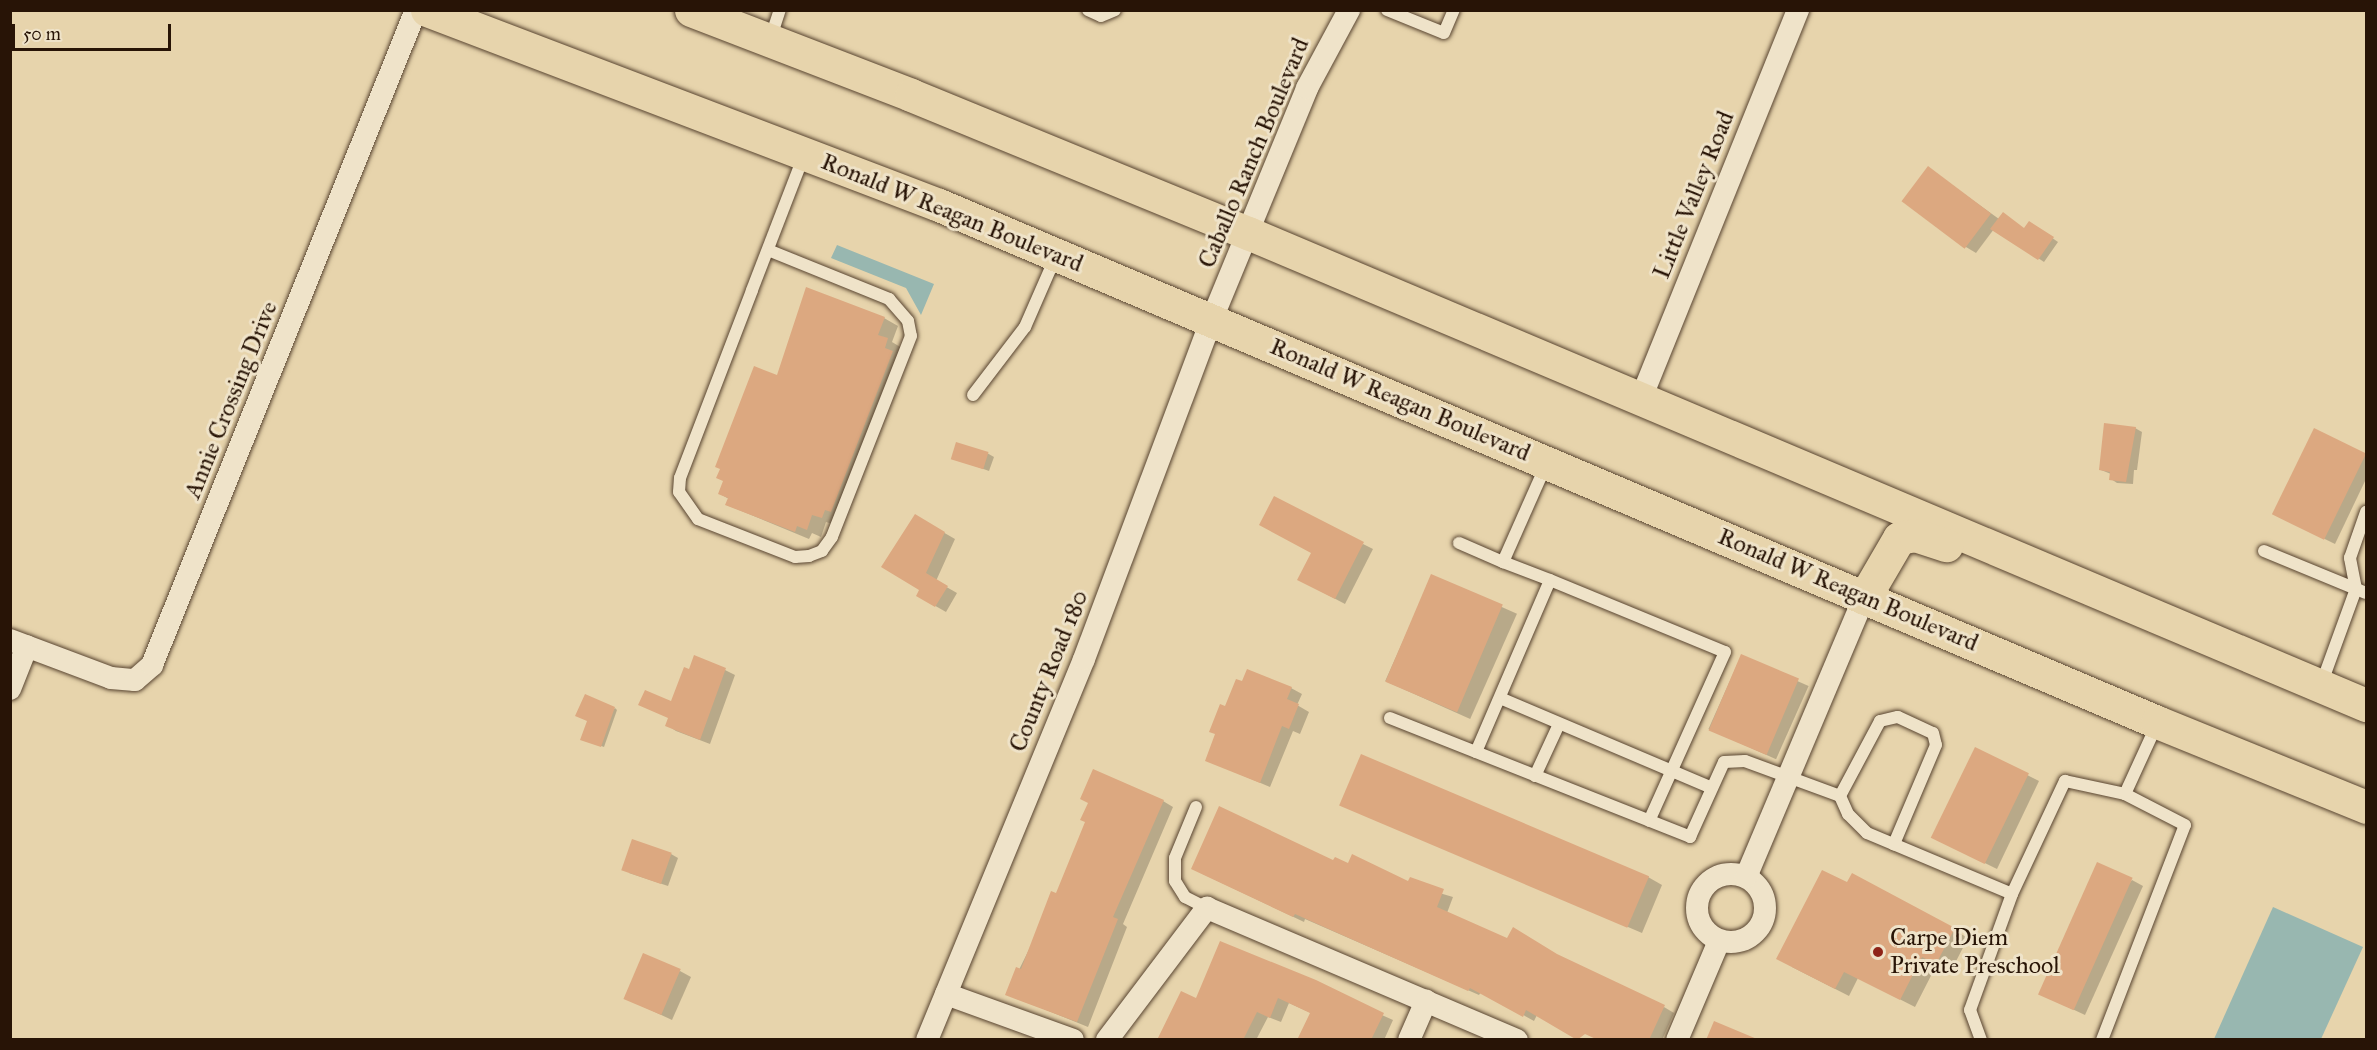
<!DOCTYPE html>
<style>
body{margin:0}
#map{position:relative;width:2377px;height:1050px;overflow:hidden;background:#e7d4ac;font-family:"IM FELL Great Primer",serif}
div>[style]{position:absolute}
.water>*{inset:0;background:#98b7b0}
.shadow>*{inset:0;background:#0003;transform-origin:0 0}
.building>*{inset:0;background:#dca880;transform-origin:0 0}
.roads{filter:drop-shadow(0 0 2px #584430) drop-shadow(0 0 2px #584430)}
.lane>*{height:12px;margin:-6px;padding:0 6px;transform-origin:6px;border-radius:6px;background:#efe3c9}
.street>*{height:22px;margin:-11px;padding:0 11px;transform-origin:11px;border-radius:11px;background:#efe3c9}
.street>.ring{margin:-11px;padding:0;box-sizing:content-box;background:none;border:22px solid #efe3c9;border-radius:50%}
.primary>*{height:33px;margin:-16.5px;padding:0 16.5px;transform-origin:16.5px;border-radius:16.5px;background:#e7d4ac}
.dots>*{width:16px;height:16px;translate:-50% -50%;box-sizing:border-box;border:3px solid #efe3c9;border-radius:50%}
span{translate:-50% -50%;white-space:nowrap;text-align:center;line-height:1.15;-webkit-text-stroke:6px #efe3c9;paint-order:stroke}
.street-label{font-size:24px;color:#281406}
.poi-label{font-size:24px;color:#281406}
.left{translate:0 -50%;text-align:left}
.frame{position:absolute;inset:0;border:12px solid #281406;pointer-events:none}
.scale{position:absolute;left:12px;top:24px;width:159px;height:27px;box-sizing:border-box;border:3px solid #281406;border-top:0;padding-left:8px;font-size:18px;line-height:21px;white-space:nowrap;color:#281406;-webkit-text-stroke:4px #efe3c9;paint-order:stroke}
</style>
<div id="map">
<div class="water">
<i style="clip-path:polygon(837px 245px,934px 284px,921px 315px,906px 288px,831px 258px)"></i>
<i style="clip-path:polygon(2273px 907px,2363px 947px,2321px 1039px,2214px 1039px)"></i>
</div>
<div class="shadow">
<i style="clip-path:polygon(1928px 168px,1999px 219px,2025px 229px,2035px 226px,2058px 242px,2044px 262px,1994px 229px,1976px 253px,1966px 247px)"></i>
<i style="clip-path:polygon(884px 318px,898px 326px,892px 342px,902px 348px,836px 525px,826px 522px,821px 537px,812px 533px,809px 539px,727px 505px,729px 499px,720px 494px,778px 377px)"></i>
<i style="clip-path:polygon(2135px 428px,2142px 432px,2137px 470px,2134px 470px,2133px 484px,2117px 483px,2111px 479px,2111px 474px,2101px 470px)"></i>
<i style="clip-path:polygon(2315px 430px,2366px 455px,2366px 479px,2335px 544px,2284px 519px)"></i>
<i style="clip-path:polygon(987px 453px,994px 457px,989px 471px,953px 458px)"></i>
<i style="clip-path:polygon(915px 516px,955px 539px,936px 581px,957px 593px,946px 612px,918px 596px,921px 589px)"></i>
<i style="clip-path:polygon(1363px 544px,1373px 549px,1345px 604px,1309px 585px)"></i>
<i style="left:1432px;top:576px;width:93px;height:115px;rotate:24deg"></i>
<i style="left:1741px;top:656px;width:74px;height:80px;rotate:24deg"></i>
<i style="clip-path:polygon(725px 670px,735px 675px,710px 744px,676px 731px,667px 725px,670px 718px,640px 705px,672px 703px)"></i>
<i style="clip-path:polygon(1291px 688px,1302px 694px,1297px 705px,1309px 712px,1300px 734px,1293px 731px,1270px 787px,1206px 760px,1226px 708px)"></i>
<i style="clip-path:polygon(615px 708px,617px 710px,604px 747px,585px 740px)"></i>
<i style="clip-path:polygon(1976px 749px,2039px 781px,1997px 869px,1944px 843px)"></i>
<i style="clip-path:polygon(1163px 801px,1173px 807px,1123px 924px,1127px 927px,1088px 1027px,1007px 994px,1056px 895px)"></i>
<i style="clip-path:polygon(1341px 804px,1648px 877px,1662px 885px,1642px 933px)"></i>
<i style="clip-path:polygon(671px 854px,678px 858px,668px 886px,629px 873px)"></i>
<i style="clip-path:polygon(1334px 862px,1453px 897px,1447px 913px,1537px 1015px,1534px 1021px,1481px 992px,1479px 995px,1305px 919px,1304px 922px,1203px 874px)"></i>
<i style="clip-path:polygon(2132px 880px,2143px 886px,2085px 1015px,2040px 994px)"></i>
<i style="clip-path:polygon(1954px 930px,1968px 938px,1951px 971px,1937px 964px,1915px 1007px,1858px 978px,1849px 996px,1792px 967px)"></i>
<i style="clip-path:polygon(1221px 943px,1393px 1020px,1384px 1040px,1298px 1040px,1311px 1013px,1289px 1003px,1281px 1022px,1268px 1017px,1256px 1040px,1159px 1040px,1197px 1000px)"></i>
<i style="clip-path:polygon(680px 971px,691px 977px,672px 1020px,625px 998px)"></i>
<i style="clip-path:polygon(1664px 1007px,1674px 1013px,1662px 1040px,1598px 1040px)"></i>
</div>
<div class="building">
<i style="left:1928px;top:166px;width:79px;height:44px;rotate:37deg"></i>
<i style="clip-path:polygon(2003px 212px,2024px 228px,2029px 221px,2054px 237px,2038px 260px,1990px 229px)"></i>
<i style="clip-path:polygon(806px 287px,885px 317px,878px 335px,888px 338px,885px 348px,893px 351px,831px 512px,825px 510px,822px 518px,812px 515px,807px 530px,797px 526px,795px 532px,725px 505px,728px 498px,718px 494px,723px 481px,716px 478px,720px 469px,715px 467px,754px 366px,777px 375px)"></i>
<i style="clip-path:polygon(2104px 423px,2136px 427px,2126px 482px,2109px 480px,2110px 472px,2099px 470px)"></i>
<i style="left:2314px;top:428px;width:58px;height:96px;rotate:26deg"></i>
<i style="left:956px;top:442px;width:34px;height:18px;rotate:17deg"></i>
<i style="clip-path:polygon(1274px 496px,1364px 542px,1335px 599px,1297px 580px,1311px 553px,1259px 525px)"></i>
<i style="clip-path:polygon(915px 514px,945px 532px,926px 573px,948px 586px,935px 607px,916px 596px,919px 590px,881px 567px)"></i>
<i style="left:1431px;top:574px;width:78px;height:117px;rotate:23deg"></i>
<i style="left:1741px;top:654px;width:63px;height:83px;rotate:23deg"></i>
<i style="clip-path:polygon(694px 655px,726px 668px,700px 740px,665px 726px,668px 718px,638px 705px,645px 690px,671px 701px,684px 667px,689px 669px)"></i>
<i style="clip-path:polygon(1247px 669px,1292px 687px,1287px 699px,1299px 704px,1289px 729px,1282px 726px,1260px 783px,1205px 761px,1215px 734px,1209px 732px,1220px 704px,1225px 706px,1236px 679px,1242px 681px)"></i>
<i style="clip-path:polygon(585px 694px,615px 707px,601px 747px,580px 740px,587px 721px,575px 716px)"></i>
<i style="left:1975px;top:747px;width:60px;height:101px;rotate:26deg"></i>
<i style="left:1361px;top:754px;width:313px;height:56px;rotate:23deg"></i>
<i style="clip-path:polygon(1093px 769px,1164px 800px,1113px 917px,1118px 919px,1077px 1022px,1005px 995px,1016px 967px,1021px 969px,1051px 891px,1056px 893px,1085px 822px,1080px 820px,1088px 803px,1080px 799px)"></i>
<i style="clip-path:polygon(1219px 806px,1333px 860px,1335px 857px,1348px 863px,1352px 854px,1408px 881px,1410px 877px,1444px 889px,1437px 907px,1507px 938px,1513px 927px,1557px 954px,1665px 1005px,1649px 1040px,1598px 1040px,1585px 1034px,1577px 1040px,1526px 1010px,1523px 1017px,1470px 988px,1468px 991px,1295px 914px,1293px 917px,1191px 869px)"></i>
<i style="left:632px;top:839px;width:42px;height:33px;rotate:19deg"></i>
<i style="left:2097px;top:862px;width:39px;height:145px;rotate:24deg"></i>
<i style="clip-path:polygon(1822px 870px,1847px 882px,1852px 873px,1955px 928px,1936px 964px,1922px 957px,1900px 1000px,1844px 972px,1835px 989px,1776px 959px)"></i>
<i style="clip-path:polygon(1220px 941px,1316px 980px,1384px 1013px,1371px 1040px,1297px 1040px,1310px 1013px,1278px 998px,1270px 1018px,1257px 1012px,1243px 1040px,1157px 1040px,1181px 991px,1196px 998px)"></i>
<i style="left:643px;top:953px;width:41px;height:50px;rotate:23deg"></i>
<i style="clip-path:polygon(1714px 1021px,1757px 1039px,1757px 1040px,1706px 1040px)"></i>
</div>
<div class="roads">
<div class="lane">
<i style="left:1088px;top:10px;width:14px;rotate:25deg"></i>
<i style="left:1101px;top:16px;width:15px;rotate:-23deg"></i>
<i style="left:1387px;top:10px;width:61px;rotate:22deg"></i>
<i style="left:1444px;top:33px;width:25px;rotate:-67deg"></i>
<i style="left:770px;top:40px;width:32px;rotate:-72deg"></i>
<i style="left:768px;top:250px;width:131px;rotate:22deg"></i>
<i style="left:889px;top:299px;width:29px;rotate:49deg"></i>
<i style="left:908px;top:321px;width:15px;rotate:79deg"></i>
<i style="left:911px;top:336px;width:216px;rotate:111.5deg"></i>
<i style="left:832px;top:537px;width:17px;rotate:126deg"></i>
<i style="left:822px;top:551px;width:14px;rotate:159deg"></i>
<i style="left:809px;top:556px;width:14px;rotate:176deg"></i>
<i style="left:795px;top:557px;width:104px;rotate:-158.6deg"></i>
<i style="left:698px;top:519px;width:33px;rotate:-125deg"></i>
<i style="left:679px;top:492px;width:14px;rotate:-86deg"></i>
<i style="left:680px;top:478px;width:201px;rotate:-69deg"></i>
<i style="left:752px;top:290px;width:145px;rotate:-68.9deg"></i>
<i style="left:973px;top:395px;width:86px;rotate:-52.6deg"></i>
<i style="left:1025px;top:327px;width:77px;rotate:-66.4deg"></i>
<i style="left:1459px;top:543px;width:48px;rotate:23.4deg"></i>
<i style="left:2264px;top:551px;width:110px;rotate:22.4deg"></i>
<i style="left:1550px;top:580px;width:189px;rotate:22.4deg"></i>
<i style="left:1725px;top:652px;width:185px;rotate:114.2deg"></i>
<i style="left:2321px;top:685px;width:102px;rotate:-70deg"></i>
<i style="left:2356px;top:589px;width:32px;rotate:-101deg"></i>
<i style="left:2350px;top:558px;width:49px;rotate:-70.8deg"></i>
<i style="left:1500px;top:698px;width:230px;rotate:23deg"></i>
<i style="left:1390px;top:718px;width:323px;rotate:21.6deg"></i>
<i style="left:1690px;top:837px;width:82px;rotate:-65.6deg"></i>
<i style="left:1724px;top:762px;width:21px;rotate:-3deg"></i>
<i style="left:1745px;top:761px;width:101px;rotate:20.2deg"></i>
<i style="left:1840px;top:796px;width:20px;rotate:66deg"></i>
<i style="left:1848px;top:814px;width:27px;rotate:45deg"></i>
<i style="left:1867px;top:833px;width:157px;rotate:22.8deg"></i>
<i style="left:2012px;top:894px;width:125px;rotate:-64.9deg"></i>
<i style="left:2065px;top:781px;width:61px;rotate:12.2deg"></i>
<i style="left:2125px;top:794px;width:77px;rotate:-65.4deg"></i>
<i style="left:1476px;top:752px;width:187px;rotate:-66.7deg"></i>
<i style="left:1550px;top:580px;width:50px;rotate:-159deg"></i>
<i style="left:1503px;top:562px;width:106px;rotate:-66.1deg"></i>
<i style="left:1535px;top:776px;width:57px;rotate:-65.2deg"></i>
<i style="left:1840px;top:796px;width:85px;rotate:-61.9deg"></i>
<i style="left:1880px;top:721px;width:18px;rotate:-13deg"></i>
<i style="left:1898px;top:717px;width:38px;rotate:25deg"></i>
<i style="left:1933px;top:733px;width:12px;rotate:76deg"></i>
<i style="left:1936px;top:745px;width:108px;rotate:113deg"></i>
<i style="left:1196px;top:807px;width:55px;rotate:112.4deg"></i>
<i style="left:1175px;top:858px;width:23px;rotate:90deg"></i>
<i style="left:1175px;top:881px;width:19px;rotate:58deg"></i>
<i style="left:1185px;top:897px;width:25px;rotate:27deg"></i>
<i style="left:1981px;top:1040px;width:32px;rotate:-110deg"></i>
<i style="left:1970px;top:1010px;width:123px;rotate:-70.1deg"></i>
<i style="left:2102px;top:1040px;width:230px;rotate:-68.9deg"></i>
<i style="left:2185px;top:825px;width:68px;rotate:-152.7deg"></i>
</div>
<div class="street">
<i style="left:1640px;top:401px;width:422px;rotate:-68deg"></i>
<i style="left:10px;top:640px;width:108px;rotate:20.6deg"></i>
<i style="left:111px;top:678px;width:24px;rotate:5deg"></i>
<i style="left:135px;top:680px;width:23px;rotate:-41deg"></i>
<i style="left:152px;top:665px;width:706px;rotate:-68.05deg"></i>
<i style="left:10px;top:689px;width:46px;rotate:-68.4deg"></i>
<i class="ring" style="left:1697px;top:874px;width:46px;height:46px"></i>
<i style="left:1746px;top:877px;width:303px;rotate:-67.1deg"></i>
<i style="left:946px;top:994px;width:135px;rotate:19.9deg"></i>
<i style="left:927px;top:1040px;width:412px;rotate:-67.6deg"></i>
<i style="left:1084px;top:659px;width:363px;rotate:-69.4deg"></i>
<i style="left:1212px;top:319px;width:250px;rotate:-67.6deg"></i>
<i style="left:1307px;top:88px;width:89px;rotate:-61.7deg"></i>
<i style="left:1107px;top:1040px;width:166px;rotate:-52.9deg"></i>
<i style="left:1207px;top:908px;width:337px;rotate:23.1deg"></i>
<i style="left:1409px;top:1040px;width:43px;rotate:-66.4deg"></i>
<i style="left:1677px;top:1040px;width:108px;rotate:-67deg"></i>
</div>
<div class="primary">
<i style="left:427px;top:10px;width:548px;rotate:20.85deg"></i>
<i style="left:939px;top:205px;width:1323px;rotate:23deg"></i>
<i style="left:2157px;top:722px;width:226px;rotate:22.1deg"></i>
<i style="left:691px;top:10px;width:236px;rotate:21.1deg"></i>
<i style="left:911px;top:95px;width:364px;rotate:22.3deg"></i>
<i style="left:1248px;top:233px;width:1214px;rotate:22.89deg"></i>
<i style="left:1864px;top:598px;width:69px;rotate:-59.7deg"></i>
<i style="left:1899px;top:538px;width:16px;rotate:-11deg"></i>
<i style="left:1915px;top:535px;width:33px;rotate:18deg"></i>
</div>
</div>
<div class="dots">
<i style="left:1878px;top:952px;background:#8f2418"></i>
</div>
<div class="street-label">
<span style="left:1254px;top:153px;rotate:-67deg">Caballo Ranch Boulevard</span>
<span style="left:1694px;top:195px;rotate:-68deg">Little Valley Road</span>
<span style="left:952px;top:213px;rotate:22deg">Ronald W Reagan Boulevard</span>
<span style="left:231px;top:400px;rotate:-68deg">Annie Crossing Drive</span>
<span style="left:1400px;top:400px;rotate:23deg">Ronald W Reagan Boulevard</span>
<span style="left:1848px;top:590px;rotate:23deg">Ronald W Reagan Boulevard</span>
<span style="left:1049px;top:671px;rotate:-68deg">County Road 180</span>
</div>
<div class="poi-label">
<span class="left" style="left:1890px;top:952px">Carpe Diem<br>Private Preschool</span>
</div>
<div class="frame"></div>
<div class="scale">50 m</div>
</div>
